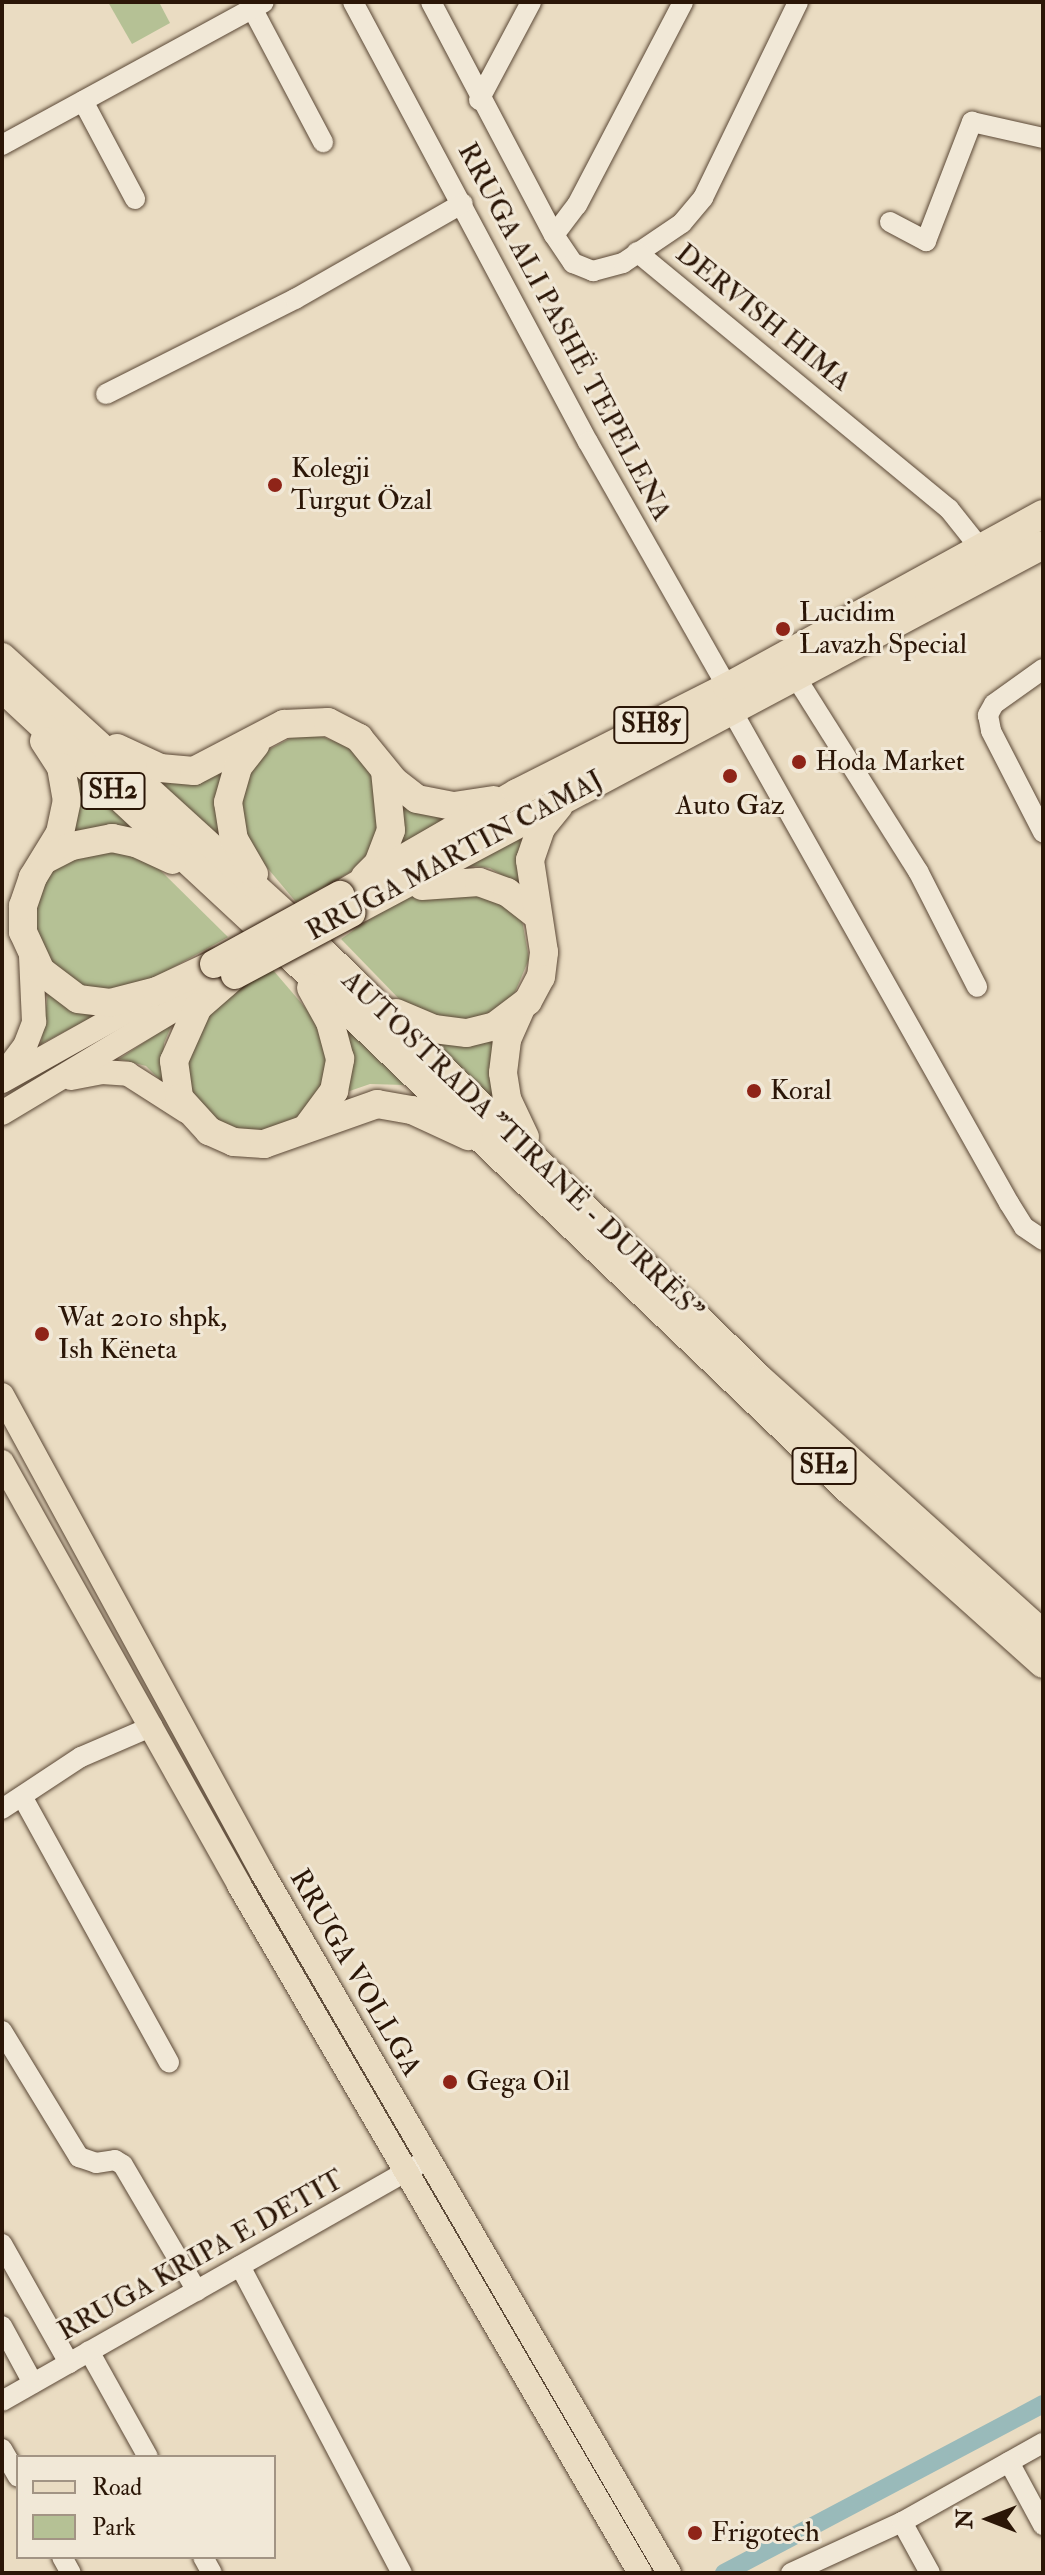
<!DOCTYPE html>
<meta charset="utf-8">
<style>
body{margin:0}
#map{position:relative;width:1045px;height:2575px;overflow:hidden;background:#eadcc2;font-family:"IM FELL Double Pica",serif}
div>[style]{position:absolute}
.green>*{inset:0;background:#b5c195}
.canal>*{height:18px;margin:-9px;padding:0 9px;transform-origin:9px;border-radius:9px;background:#99baba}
.roads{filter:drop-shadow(0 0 2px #5b4836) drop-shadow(0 0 2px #5b4836)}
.minor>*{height:20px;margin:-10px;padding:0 10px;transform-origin:10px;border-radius:10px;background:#f1e8d7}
.major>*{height:24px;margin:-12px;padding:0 12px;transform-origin:12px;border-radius:12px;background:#eadcc2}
.highway>*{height:28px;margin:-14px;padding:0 14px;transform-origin:14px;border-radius:14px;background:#eadcc2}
.bridges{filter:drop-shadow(0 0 2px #2b1607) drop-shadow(0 0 2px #2b1607)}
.highway-bridge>*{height:28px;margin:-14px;padding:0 14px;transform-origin:14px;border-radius:14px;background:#eadcc2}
.dots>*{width:22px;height:22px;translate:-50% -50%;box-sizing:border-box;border:4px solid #f1e8d7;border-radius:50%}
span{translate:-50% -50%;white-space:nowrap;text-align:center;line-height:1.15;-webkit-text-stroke:6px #f1e8d7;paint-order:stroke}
.shield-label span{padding:2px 6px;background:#f1e8d7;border:2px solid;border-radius:6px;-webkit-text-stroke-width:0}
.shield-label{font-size:26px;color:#2b1607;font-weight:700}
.street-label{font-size:28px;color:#2b1607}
.poi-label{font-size:28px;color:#2b1607}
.left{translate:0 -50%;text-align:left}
.frame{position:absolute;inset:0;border:4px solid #2b1607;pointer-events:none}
.legend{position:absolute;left:16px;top:2455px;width:260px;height:104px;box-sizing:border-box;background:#f1e8d7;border:2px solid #a29484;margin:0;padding:10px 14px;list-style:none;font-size:24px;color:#2b1607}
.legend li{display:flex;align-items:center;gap:16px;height:40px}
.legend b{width:40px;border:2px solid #a29484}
.north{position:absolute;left:949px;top:2479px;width:80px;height:80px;-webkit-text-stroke:6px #f1e8d7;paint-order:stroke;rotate:270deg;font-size:22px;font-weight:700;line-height:32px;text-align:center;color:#2b1607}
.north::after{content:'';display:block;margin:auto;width:28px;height:36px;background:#2b1607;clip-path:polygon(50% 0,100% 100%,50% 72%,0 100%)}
</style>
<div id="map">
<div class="green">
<i style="clip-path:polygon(108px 2px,159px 2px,170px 23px,132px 44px)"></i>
<i style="clip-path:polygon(318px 735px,354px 749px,379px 778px,377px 844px,349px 873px,296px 902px,244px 840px,241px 785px,266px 751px,291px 738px)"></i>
<i style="clip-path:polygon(66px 766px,142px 836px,67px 836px)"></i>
<i style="clip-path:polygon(224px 772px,227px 852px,151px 779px,193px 783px)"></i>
<i style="clip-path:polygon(399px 798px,459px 815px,389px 854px)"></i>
<i style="clip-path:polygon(521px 838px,518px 885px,490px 868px,465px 865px)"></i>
<i style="clip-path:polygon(112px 846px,158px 868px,228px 937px,143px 984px,90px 993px,38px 951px,35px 895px,60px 861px)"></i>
<i style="clip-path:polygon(461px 877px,522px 920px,529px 959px,513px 997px,493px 1015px,453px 1025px,404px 1004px,341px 939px,409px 892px)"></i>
<i style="clip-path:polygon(273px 970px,326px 1032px,330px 1085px,284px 1133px,230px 1132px,198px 1106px,186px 1080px,189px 1038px,225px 997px)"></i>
<i style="clip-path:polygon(48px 993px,104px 1011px,41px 1044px)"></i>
<i style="clip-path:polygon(342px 1019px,405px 1085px,370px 1084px,341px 1094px)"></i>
<i style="clip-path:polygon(172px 1024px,164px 1043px,162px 1082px,146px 1066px,119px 1059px)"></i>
<i style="clip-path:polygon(495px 1032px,490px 1070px,499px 1110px,424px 1039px)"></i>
</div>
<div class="canal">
<i style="left:724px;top:2573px;width:361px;rotate:-27.9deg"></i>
</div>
<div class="roads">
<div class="minor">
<i style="left:353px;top:2px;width:499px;rotate:61.9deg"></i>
<i style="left:588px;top:442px;width:282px;rotate:60.4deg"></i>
<i style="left:431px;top:2px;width:263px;rotate:62.2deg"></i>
<i style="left:554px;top:235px;width:34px;rotate:56deg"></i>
<i style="left:573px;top:263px;width:22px;rotate:22deg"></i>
<i style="left:593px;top:271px;width:31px;rotate:-15deg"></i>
<i style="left:623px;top:263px;width:71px;rotate:-34.1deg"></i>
<i style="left:682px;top:223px;width:33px;rotate:-50deg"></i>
<i style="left:703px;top:198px;width:218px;rotate:-64.1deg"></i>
<i style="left:252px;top:8px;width:152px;rotate:62.1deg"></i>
<i style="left:479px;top:100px;width:111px;rotate:-62deg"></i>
<i style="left:83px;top:101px;width:111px;rotate:62deg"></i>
<i style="left:2px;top:145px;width:298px;rotate:-28.6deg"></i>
<i style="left:890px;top:222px;width:41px;rotate:27.8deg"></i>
<i style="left:926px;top:241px;width:128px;rotate:-68.9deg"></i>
<i style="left:972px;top:122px;width:73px;rotate:12.7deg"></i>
<i style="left:554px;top:235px;width:38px;rotate:-53deg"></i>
<i style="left:577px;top:205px;width:229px;rotate:-62.4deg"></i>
<i style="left:637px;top:252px;width:404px;rotate:39.5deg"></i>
<i style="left:949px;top:509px;width:50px;rotate:51.5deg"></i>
<i style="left:106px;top:394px;width:212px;rotate:-26.7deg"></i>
<i style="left:295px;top:299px;width:193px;rotate:-29.7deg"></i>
<i style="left:1043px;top:669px;width:60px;rotate:144.5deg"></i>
<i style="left:994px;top:704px;width:13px;rotate:119deg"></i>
<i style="left:988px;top:715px;width:16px;rotate:79deg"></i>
<i style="left:991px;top:731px;width:114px;rotate:62.8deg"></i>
<i style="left:795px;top:676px;width:231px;rotate:57.8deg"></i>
<i style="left:918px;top:871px;width:130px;rotate:63deg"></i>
<i style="left:732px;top:711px;width:565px;rotate:60.62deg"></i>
<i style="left:1009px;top:1203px;width:28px;rotate:58deg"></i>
<i style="left:1024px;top:1227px;width:23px;rotate:34deg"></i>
<i style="left:23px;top:1798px;width:302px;rotate:61.1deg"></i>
<i style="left:2px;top:1809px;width:95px;rotate:-33.4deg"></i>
<i style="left:81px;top:1757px;width:78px;rotate:-23.3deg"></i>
<i style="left:2px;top:2031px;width:148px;rotate:58.6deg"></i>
<i style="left:79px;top:2157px;width:18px;rotate:19deg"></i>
<i style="left:96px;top:2163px;width:19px;rotate:-9deg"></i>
<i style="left:115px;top:2160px;width:9px;rotate:32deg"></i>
<i style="left:123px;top:2165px;width:146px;rotate:59.6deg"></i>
<i style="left:2px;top:2244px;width:137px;rotate:60.6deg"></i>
<i style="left:240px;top:2266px;width:347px;rotate:62.2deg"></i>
<i style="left:2px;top:2326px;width:65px;rotate:61.5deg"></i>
<i style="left:89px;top:2351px;width:121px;rotate:60.9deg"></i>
<i style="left:2px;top:2401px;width:481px;rotate:-29.6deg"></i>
<i style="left:2px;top:2449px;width:32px;rotate:60deg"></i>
<i style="left:1009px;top:2462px;width:72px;rotate:61.6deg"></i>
<i style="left:902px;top:2522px;width:58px;rotate:61.2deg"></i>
<i style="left:62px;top:2557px;width:18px;rotate:61deg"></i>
<i style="left:203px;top:2557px;width:18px;rotate:61deg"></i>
<i style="left:791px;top:2573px;width:122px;rotate:-24.7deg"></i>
<i style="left:902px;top:2522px;width:162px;rotate:-29.3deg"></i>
</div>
<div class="major">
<i style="left:3px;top:1075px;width:36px;rotate:-53deg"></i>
<i style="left:25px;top:1046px;width:26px;rotate:-69deg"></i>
<i style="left:34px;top:1022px;width:67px;rotate:-92.6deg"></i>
<i style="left:71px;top:1078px;width:32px;rotate:-11deg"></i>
<i style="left:102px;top:1072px;width:26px;rotate:4deg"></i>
<i style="left:128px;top:1074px;width:69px;rotate:32.5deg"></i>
<i style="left:2px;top:1081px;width:168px;rotate:-29.2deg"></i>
<i style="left:2px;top:1113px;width:243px;rotate:-31deg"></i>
<i style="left:2px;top:1395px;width:543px;rotate:61.41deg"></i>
<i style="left:262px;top:1872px;width:811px;rotate:59.86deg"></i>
<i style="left:2px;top:1462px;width:485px;rotate:60.7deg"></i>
<i style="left:239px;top:1885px;width:796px;rotate:59.76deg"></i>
</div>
<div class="highway">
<i style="left:2px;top:657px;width:380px;rotate:42.3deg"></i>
<i style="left:283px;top:913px;width:667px;rotate:44.33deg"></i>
<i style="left:760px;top:1379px;width:381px;rotate:42deg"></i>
<i style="left:2px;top:688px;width:382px;rotate:42.9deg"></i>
<i style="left:282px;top:948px;width:789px;rotate:43.72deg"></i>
<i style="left:852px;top:1493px;width:256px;rotate:41.8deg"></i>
<i style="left:44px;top:741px;width:31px;rotate:57deg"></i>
<i style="left:61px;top:767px;width:34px;rotate:80deg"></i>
<i style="left:67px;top:800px;width:34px;rotate:102deg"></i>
<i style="left:60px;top:833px;width:52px;rotate:121.5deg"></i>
<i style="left:33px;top:877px;width:31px;rotate:109deg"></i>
<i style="left:23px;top:906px;width:26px;rotate:90deg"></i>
<i style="left:23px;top:932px;width:43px;rotate:65.2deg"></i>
<i style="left:41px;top:971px;width:46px;rotate:37.1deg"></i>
<i style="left:78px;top:999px;width:32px;rotate:7deg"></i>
<i style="left:110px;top:1003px;width:49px;rotate:-14.3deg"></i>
<i style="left:157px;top:991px;width:63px;rotate:-25.3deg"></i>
<i style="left:117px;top:748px;width:47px;rotate:24.9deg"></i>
<i style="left:160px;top:768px;width:34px;rotate:5deg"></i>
<i style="left:194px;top:771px;width:102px;rotate:-27.6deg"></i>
<i style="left:284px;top:724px;width:44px;rotate:-2.6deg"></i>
<i style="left:328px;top:722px;width:35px;rotate:27deg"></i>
<i style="left:359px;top:738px;width:55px;rotate:50.9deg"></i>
<i style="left:394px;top:781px;width:29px;rotate:38deg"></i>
<i style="left:417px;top:799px;width:38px;rotate:11deg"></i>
<i style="left:454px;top:806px;width:40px;rotate:-8.5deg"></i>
<i style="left:46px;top:859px;width:29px;rotate:-27deg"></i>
<i style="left:72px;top:846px;width:41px;rotate:-11.3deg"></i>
<i style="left:112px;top:838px;width:25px;rotate:12deg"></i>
<i style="left:136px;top:843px;width:40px;rotate:25deg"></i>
<i style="left:254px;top:874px;width:39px;rotate:-120deg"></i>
<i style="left:234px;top:840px;width:38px;rotate:-99deg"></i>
<i style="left:228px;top:802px;width:36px;rotate:-74deg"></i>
<i style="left:238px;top:767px;width:28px;rotate:-52deg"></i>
<i style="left:365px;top:877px;width:18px;rotate:-45deg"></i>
<i style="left:378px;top:864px;width:36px;rotate:-69deg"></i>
<i style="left:391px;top:830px;width:59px;rotate:-95.8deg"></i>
<i style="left:422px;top:886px;width:57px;rotate:-4deg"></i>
<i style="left:479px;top:882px;width:30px;rotate:20deg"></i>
<i style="left:507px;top:892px;width:37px;rotate:38deg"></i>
<i style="left:340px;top:895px;width:204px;rotate:-30deg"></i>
<i style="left:517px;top:793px;width:235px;rotate:-26.8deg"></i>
<i style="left:727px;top:687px;width:360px;rotate:-28.7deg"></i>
<i style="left:351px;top:913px;width:784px;rotate:-28deg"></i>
<i style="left:235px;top:975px;width:49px;rotate:139.1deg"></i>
<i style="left:198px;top:1007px;width:59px;rotate:114deg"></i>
<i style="left:174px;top:1061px;width:37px;rotate:82deg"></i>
<i style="left:179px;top:1098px;width:45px;rotate:47.7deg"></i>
<i style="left:209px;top:1131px;width:27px;rotate:24deg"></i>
<i style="left:234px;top:1142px;width:30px;rotate:4deg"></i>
<i style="left:264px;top:1144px;width:120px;rotate:-19.5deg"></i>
<i style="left:377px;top:1104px;width:36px;rotate:10deg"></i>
<i style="left:412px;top:1110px;width:62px;rotate:24.9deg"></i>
<i style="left:521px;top:1008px;width:35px;rotate:114deg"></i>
<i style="left:507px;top:1040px;width:33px;rotate:97deg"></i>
<i style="left:503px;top:1073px;width:26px;rotate:81deg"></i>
<i style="left:507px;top:1099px;width:42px;rotate:64.7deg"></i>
<i style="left:396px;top:1013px;width:41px;rotate:22.8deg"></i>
<i style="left:434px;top:1029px;width:33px;rotate:7deg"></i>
<i style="left:467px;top:1033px;width:29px;rotate:-14deg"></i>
<i style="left:495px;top:1026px;width:41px;rotate:-37.1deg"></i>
<i style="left:528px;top:1001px;width:27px;rotate:-62deg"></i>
<i style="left:541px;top:977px;width:25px;rotate:-83deg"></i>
<i style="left:544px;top:952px;width:93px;rotate:-98.7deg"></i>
<i style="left:530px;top:860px;width:34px;rotate:-71deg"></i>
<i style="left:541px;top:828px;width:28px;rotate:-51deg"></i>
<i style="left:308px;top:1126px;width:44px;rotate:-53.4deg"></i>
<i style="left:334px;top:1091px;width:33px;rotate:-79deg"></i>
<i style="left:340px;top:1059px;width:38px;rotate:-105deg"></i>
<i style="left:330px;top:1022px;width:39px;rotate:-119deg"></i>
</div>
</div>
<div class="bridges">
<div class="highway-bridge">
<i style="left:214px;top:964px;width:144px;rotate:-28.7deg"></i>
<i style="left:235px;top:975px;width:132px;rotate:-28.1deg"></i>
</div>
</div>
<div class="dots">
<i style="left:275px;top:485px;background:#8f2418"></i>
<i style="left:783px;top:629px;background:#8f2418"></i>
<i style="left:799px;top:762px;background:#8f2418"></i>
<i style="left:730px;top:776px;background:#8f2418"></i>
<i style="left:754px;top:1091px;background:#8f2418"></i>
<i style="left:42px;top:1334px;background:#8f2418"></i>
<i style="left:450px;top:2082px;background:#8f2418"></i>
<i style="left:695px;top:2533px;background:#8f2418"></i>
</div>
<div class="shield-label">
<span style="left:651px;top:725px">SH85</span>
<span style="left:113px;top:791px">SH2</span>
<span style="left:824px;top:1466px">SH2</span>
</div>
<div class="street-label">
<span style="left:763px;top:318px;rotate:39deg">DERVISH HIMA</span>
<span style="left:564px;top:332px;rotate:62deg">RRUGA ALI PASHË TEPELENA</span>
<span style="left:455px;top:856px;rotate:-28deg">RRUGA MARTIN CAMAJ</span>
<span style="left:522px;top:1146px;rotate:44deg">AUTOSTRADA "TIRANË - DURRËS"</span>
<span style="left:355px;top:1973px;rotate:60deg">RRUGA VOLLGA</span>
<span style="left:201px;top:2256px;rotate:-29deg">RRUGA KRIPA E DETIT</span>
</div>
<div class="poi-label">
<span class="left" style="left:291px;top:485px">Kolegji<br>Turgut Özal</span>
<span class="left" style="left:799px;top:629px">Lucidim<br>Lavazh Special</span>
<span class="left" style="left:815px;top:762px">Hoda Market</span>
<span style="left:730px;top:806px">Auto Gaz</span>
<span class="left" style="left:770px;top:1091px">Koral</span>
<span class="left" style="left:58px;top:1334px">Wat 2010 shpk,<br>Ish Këneta</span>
<span class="left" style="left:466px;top:2082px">Gega Oil</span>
<span class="left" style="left:711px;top:2533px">Frigotech</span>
</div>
<div class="frame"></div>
<ul class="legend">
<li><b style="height:10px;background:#eadcc2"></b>Road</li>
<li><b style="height:22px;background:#b5c195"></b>Park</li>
</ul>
<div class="north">N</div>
</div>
